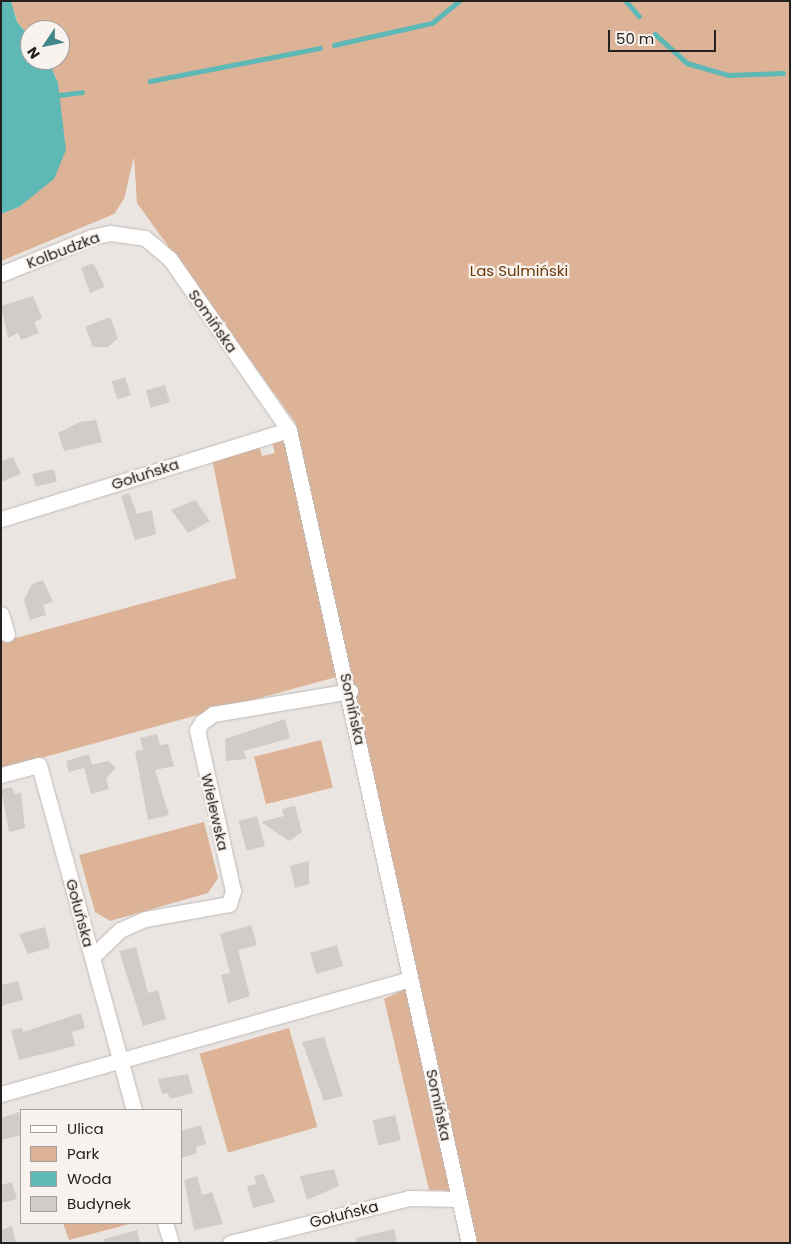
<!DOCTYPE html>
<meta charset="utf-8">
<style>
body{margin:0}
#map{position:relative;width:791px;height:1244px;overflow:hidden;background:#ebe5e2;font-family:Poppins,sans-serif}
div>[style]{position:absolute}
.green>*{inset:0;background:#ddb397;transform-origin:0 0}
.water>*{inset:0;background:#5eb8b6}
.stream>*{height:4.5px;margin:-2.25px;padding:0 2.25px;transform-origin:2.25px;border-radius:2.25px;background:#5eb8b6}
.building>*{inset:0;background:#d1ccc8;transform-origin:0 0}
.roads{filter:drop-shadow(0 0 1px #beb9b6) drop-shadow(0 0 1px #beb9b6)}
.minor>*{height:15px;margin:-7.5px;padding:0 7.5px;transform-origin:7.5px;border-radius:7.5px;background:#fff}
span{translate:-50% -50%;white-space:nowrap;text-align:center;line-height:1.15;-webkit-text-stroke:4.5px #f8f3ef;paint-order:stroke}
.street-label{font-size:15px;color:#242221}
.park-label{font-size:15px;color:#6c3806}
.frame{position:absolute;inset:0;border:2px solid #242221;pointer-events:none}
.legend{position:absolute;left:20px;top:1109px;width:162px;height:115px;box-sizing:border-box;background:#f8f3ef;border:1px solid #a39f9d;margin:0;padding:6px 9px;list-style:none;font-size:15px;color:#242221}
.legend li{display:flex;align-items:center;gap:10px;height:25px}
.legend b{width:25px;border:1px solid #a39f9d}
.north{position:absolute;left:20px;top:20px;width:50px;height:50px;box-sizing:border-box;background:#f8f3ef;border:1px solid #a39f9d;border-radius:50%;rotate:236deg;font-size:14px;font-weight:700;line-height:20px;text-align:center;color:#242221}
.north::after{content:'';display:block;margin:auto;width:18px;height:22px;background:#408887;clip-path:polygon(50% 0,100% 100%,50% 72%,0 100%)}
.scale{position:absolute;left:608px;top:30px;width:108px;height:22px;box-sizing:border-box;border:2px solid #242221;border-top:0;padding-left:6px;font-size:15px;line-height:18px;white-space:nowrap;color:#242221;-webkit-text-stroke:4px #f8f3ef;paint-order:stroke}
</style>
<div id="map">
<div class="green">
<i style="clip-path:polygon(11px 1px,790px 1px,790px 1243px,475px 1243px,465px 1199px,444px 1190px,429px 1190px,384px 999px,416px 984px,295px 422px,137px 203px,134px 157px,124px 199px,114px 214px,1px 261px,1px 214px,19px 207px,58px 83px,48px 60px,60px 60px,60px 30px,30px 30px,30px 37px,17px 22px)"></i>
<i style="clip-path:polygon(281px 440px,289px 448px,340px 676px,1px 769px,1px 642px,236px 578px,212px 459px,259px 446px,262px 456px,275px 453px,272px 442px)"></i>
<i style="left:321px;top:740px;width:49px;height:69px;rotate:76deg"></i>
<i style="clip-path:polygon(204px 822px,218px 878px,208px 893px,110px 921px,95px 912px,79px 855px)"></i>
<i style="left:289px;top:1028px;width:103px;height:93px;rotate:74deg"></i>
<i style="clip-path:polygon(63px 1223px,133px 1223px,69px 1240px)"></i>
</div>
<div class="water">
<i style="clip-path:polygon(1px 1px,11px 1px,17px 22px,30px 37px,30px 60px,48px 60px,58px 83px,66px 150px,54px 179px,19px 207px,1px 214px)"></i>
</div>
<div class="stream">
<i style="left:626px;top:1px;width:20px;rotate:49deg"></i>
<i style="left:655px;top:34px;width:43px;rotate:42.2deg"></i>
<i style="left:687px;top:63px;width:43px;rotate:16.3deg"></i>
<i style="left:728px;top:75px;width:55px;rotate:-2.1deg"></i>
<i style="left:334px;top:45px;width:100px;rotate:-12.7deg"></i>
<i style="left:432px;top:23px;width:35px;rotate:-39deg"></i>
<i style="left:150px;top:81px;width:173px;rotate:-11deg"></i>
<i style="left:59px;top:95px;width:23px;rotate:-7deg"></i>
</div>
<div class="building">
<i style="clip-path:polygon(93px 263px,105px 287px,90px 293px,81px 268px)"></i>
<i style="clip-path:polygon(33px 296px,42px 318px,34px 322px,39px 333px,21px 340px,18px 333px,8px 338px,1px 306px)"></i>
<i style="clip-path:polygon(110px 317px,118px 338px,108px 347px,93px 347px,85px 327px)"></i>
<i style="left:125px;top:377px;width:19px;height:14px;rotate:72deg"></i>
<i style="left:165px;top:385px;width:18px;height:20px;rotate:74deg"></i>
<i style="clip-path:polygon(96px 420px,102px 442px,64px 451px,58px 433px,80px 422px)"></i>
<i style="clip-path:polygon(13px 457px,21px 474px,1px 482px,1px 461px)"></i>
<i style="left:54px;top:469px;width:13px;height:22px;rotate:77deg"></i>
<i style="clip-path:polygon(129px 493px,137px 514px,152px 510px,156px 534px,135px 540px,121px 496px)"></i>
<i style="clip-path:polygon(195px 500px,210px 521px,188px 533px,171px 510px)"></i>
<i style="clip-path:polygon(43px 580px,53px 602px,43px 605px,46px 615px,30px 620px,24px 600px,32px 584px)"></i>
<i style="clip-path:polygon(285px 719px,290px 738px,244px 751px,246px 759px,226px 761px,225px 739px)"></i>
<i style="clip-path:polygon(157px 734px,160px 745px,168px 744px,174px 766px,155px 770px,169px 815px,148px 820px,135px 751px,143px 750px,140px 738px)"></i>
<i style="clip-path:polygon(89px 754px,92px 765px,108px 761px,116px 768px,106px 778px,109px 789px,91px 794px,84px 768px,69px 772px,66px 761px)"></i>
<i style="clip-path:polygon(12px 787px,14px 794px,21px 793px,25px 828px,9px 832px,1px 789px)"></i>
<i style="clip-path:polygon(295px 806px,302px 832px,289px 841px,261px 822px,284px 816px,282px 809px)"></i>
<i style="left:257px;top:816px;width:31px;height:19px;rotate:75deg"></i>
<i style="clip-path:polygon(309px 861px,309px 884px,295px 888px,290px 866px)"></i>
<i style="clip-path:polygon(251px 925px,257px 945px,238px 950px,250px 996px,228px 1003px,221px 975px,230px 973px,220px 934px)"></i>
<i style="clip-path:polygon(45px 927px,50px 948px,28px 954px,19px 934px)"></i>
<i style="left:337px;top:945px;width:22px;height:28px;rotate:74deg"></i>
<i style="clip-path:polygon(136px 947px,148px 993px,158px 990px,166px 1019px,143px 1026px,119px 951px)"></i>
<i style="clip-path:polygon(18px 981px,23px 1000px,1px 1006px,1px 985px)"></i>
<i style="clip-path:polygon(81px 1013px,85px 1028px,72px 1032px,75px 1046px,19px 1060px,11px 1030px,22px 1028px,23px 1032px)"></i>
<i style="clip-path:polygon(324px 1037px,343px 1096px,324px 1101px,302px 1042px)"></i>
<i style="clip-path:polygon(188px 1074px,193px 1093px,170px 1099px,168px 1093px,162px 1094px,158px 1079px)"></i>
<i style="clip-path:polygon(19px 1112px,21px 1135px,1px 1140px,1px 1118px)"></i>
<i style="left:395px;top:1115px;width:26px;height:23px;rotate:77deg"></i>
<i style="clip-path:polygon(201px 1125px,206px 1144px,196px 1147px,197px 1153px,181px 1158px,181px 1131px)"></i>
<i style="clip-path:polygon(334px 1169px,339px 1186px,307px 1200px,300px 1176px)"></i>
<i style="clip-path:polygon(264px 1174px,275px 1202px,253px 1208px,247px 1186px,256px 1184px,254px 1176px)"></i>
<i style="clip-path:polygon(197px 1176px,202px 1195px,212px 1192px,223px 1224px,194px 1230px,184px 1180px)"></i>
<i style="clip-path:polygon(12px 1182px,17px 1199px,1px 1203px,1px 1185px)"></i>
<i style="clip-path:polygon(12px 1226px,16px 1243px,1px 1243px,1px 1230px)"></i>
<i style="clip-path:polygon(394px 1229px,397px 1243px,356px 1243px,356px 1238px)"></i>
<i style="clip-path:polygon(137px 1230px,140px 1243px,104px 1243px,104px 1239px)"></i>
</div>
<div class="roads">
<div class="minor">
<i style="left:1px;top:274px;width:97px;rotate:-22.3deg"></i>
<i style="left:91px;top:237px;width:19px;rotate:-12deg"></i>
<i style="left:110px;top:233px;width:35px;rotate:8deg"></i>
<i style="left:145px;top:238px;width:33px;rotate:40deg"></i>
<i style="left:170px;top:259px;width:208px;rotate:55.2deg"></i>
<i style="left:289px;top:430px;width:833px;rotate:77.52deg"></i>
<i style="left:1px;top:519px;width:301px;rotate:-17.2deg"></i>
<i style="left:1px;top:614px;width:21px;rotate:73deg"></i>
<i style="left:1px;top:775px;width:39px;rotate:-15deg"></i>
<i style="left:39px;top:765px;width:358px;rotate:74.6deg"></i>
<i style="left:92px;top:957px;width:39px;rotate:-44deg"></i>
<i style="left:120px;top:930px;width:27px;rotate:-24deg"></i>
<i style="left:145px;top:919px;width:85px;rotate:-10.1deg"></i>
<i style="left:229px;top:904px;width:14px;rotate:-73deg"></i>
<i style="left:233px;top:891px;width:165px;rotate:-102.6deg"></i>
<i style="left:197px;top:730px;width:9px;rotate:-58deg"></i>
<i style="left:202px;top:722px;width:14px;rotate:-36deg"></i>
<i style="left:213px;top:714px;width:139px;rotate:-9.5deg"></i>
<i style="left:1px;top:1094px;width:425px;rotate:-15.7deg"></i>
<i style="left:165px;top:1223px;width:21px;rotate:73deg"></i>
<i style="left:230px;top:1243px;width:185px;rotate:-14.1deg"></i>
<i style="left:409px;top:1198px;width:50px;rotate:1.1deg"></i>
</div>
</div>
<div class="street-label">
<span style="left:63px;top:250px;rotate:-21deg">Kolbudzka</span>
<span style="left:213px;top:321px;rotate:55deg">Somińska</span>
<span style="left:145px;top:474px;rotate:-18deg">Gołuńska</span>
<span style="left:353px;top:709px;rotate:78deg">Somińska</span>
<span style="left:215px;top:812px;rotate:77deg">Wielewska</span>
<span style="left:80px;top:913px;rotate:75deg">Gołuńska</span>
<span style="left:439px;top:1105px;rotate:78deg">Somińska</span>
<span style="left:344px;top:1214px;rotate:-14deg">Gołuńska</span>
</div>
<div class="park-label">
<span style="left:519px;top:271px">Las Sulmiński</span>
</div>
<div class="frame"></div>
<ul class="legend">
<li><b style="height:6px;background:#fff"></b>Ulica</li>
<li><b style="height:14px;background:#ddb397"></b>Park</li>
<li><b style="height:14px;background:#5eb8b6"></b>Woda</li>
<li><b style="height:14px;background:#d1ccc8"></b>Budynek</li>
</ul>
<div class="north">N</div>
<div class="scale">50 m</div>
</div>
